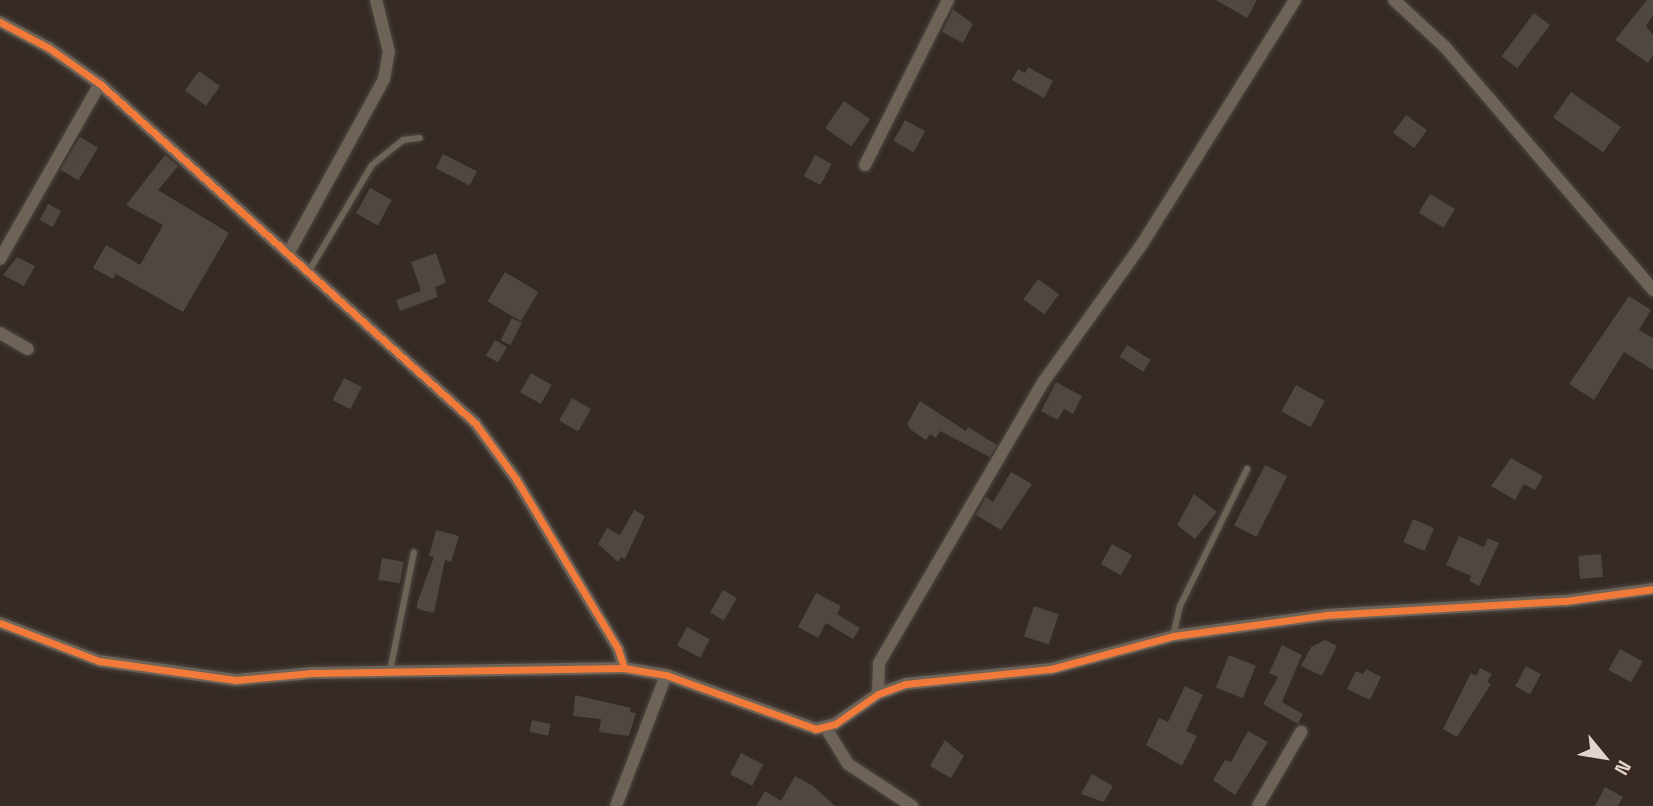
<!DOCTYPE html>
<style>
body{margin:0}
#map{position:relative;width:1653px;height:806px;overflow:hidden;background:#352a24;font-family:"Space Grotesk",sans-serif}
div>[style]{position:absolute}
.building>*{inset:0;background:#4f4741;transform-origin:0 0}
.roads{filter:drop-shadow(0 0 2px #4f4641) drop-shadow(0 0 2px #4f4641)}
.lane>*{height:6px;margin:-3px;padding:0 3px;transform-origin:3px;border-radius:3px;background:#6d6357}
.street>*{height:12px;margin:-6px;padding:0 6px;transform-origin:6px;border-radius:6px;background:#6d6357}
.cycleway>*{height:7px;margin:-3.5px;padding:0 3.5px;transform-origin:3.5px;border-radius:3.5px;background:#f17a3a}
span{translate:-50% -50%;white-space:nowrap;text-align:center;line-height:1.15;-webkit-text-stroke:7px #3b291e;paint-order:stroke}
.north{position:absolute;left:1569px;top:722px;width:70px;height:70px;-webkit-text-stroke:5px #3b291e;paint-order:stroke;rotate:120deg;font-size:19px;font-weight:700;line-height:28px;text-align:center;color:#e0d4cd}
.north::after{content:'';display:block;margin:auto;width:24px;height:32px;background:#e0d4cd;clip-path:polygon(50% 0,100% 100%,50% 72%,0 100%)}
</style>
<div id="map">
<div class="building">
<i style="clip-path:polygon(1216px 0,1257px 0,1247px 18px)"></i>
<i style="clip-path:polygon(1647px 0,1653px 0,1653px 15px,1646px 26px,1653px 35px,1653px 55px,1648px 63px,1615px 40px)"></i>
<i style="clip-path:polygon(953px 9px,973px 24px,963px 43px,942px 32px)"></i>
<i style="left:1534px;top:13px;width:20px;height:54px;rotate:37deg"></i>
<i style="clip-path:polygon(1028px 67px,1053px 81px,1044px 98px,1012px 80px,1018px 69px,1025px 73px)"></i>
<i style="left:199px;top:71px;width:26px;height:24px;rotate:36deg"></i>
<i style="left:1571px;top:92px;width:61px;height:31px;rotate:35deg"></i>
<i style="left:844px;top:101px;width:32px;height:33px;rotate:35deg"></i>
<i style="left:1406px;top:115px;width:26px;height:22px;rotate:36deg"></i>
<i style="left:905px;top:120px;width:23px;height:24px;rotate:29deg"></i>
<i style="left:80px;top:137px;width:21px;height:38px;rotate:31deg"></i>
<i style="left:443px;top:154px;width:38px;height:16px;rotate:27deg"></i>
<i style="clip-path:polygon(165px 155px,178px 166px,158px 190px,229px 233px,183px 312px,116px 274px,113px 279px,93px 268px,106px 245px,140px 265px,163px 225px,126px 205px)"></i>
<i style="left:815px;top:155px;width:19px;height:24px;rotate:28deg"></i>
<i style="left:370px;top:188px;width:25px;height:29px;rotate:29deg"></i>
<i style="left:1430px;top:194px;width:29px;height:22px;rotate:31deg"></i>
<i style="left:48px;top:204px;width:15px;height:18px;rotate:28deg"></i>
<i style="clip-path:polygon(436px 253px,446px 283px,435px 287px,438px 297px,400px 311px,396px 300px,421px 291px,411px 262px)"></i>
<i style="clip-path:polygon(17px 257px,35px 266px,24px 286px,3px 275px)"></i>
<i style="left:505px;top:272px;width:39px;height:34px;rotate:31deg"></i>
<i style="left:1038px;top:279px;width:26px;height:25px;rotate:36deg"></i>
<i style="clip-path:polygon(1629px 296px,1651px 310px,1639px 330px,1653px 338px,1653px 370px,1624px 352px,1594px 400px,1569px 384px)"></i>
<i style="left:512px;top:318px;width:11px;height:25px;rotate:27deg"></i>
<i style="left:495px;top:340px;width:14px;height:18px;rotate:30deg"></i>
<i style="left:1127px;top:345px;width:28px;height:14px;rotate:32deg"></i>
<i style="left:531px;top:373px;width:24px;height:22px;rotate:30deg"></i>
<i style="left:344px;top:378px;width:20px;height:25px;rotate:27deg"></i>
<i style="clip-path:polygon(1056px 382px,1082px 396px,1073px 414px,1064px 409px,1058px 420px,1041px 411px)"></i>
<i style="left:1296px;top:385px;width:33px;height:30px;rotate:29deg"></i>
<i style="left:572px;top:398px;width:22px;height:26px;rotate:30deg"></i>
<i style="clip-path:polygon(920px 401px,966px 431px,968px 427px,997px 445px,990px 457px,940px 431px,936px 438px,930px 434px,926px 440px,911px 430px,907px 424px)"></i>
<i style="clip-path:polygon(1511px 458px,1543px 476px,1535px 490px,1524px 484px,1515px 500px,1491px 486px)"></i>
<i style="left:1265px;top:465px;width:25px;height:68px;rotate:27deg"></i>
<i style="clip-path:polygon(1011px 472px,1032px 484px,1001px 530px,976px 515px,986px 497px,993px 502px)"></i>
<i style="clip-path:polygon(1194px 494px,1217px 512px,1195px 539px,1177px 525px)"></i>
<i style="clip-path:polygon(634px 510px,645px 516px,625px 559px,621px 557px,618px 562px,598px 544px,607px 528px,620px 535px)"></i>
<i style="left:1413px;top:519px;width:23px;height:25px;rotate:23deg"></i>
<i style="clip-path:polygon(436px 530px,459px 536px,451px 562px,445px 560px,434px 613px,417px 609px,417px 603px,434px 557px,429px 556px)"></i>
<i style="clip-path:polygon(1459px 536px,1484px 547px,1488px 538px,1499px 543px,1479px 586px,1469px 581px,1471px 576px,1446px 565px)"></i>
<i style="left:1112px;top:544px;width:23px;height:23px;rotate:29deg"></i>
<i style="left:1601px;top:554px;width:23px;height:23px;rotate:85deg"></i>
<i style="left:382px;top:558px;width:22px;height:22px;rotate:10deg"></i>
<i style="left:723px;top:590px;width:16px;height:26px;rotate:30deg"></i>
<i style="clip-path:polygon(816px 593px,841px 606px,837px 614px,860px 628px,853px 639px,826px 623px,818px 638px,798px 627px)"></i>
<i style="left:1034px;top:606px;width:26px;height:32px;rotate:18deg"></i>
<i style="left:687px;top:627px;width:26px;height:21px;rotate:28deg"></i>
<i style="clip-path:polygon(1325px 640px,1337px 646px,1322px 676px,1301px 666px,1311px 647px)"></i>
<i style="clip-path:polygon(1282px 645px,1302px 655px,1282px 702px,1303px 714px,1298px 724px,1263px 704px,1278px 677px,1269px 673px)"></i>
<i style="left:1620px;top:649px;width:26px;height:24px;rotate:29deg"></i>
<i style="left:1229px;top:655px;width:29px;height:35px;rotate:22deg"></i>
<i style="left:1526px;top:666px;width:17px;height:23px;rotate:28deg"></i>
<i style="clip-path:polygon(1480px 668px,1492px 674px,1487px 682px,1491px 684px,1457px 737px,1443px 729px,1471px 673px,1476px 676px)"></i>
<i style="clip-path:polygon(1366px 669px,1381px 677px,1370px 700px,1347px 689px,1356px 671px,1363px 674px)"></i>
<i style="clip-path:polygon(1185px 686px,1203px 695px,1186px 731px,1197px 736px,1182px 766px,1146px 745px,1159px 718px,1168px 722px)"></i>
<i style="clip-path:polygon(575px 695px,631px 708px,630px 712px,636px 713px,629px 736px,599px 732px,601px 719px,573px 716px)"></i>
<i style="left:532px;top:720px;width:19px;height:12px;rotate:12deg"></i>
<i style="clip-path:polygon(1248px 731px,1268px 742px,1235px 795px,1213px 780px,1225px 760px,1231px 762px)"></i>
<i style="clip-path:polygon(945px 740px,964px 756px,951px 778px,930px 766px)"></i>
<i style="left:741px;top:753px;width:25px;height:24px;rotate:27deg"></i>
<i style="clip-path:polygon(1092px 774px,1113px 786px,1104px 802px,1081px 794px)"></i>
<i style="clip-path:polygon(795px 776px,813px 786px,835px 806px,756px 806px,765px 791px,781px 801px)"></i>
<i style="clip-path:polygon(1605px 787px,1623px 797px,1618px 806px,1595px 806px)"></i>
</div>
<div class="roads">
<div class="lane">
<i style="left:309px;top:271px;width:123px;rotate:-59.3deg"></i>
<i style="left:372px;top:165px;width:40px;rotate:-39deg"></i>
<i style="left:403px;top:140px;width:17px;rotate:-7deg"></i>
<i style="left:1173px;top:636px;width:31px;rotate:-77deg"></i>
<i style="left:1180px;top:606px;width:153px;rotate:-63.9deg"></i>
<i style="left:390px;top:671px;width:121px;rotate:-78.6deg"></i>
</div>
<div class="street">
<i style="left:1394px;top:0;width:69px;rotate:42.7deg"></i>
<i style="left:1445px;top:47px;width:320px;rotate:49.4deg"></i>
<i style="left:0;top:22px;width:55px;rotate:28deg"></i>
<i style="left:49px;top:48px;width:62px;rotate:35.2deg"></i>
<i style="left:100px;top:84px;width:506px;rotate:42.11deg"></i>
<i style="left:475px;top:423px;width:69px;rotate:53.8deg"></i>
<i style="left:516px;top:479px;width:198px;rotate:59deg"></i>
<i style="left:618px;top:649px;width:20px;rotate:72deg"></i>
<i style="left:865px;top:165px;width:185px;rotate:-63.3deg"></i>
<i style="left:289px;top:252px;width:197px;rotate:-61.2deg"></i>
<i style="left:384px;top:79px;width:27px;rotate:-80deg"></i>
<i style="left:389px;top:52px;width:54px;rotate:-104deg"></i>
<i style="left:0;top:259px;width:202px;rotate:-60.3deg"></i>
<i style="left:0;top:333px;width:32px;rotate:30deg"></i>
<i style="left:0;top:623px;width:106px;rotate:21deg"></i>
<i style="left:99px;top:661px;width:138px;rotate:7.9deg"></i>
<i style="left:236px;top:680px;width:76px;rotate:-5.3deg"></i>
<i style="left:312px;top:673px;width:312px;rotate:-0.9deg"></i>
<i style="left:624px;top:668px;width:43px;rotate:9.5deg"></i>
<i style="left:666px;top:675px;width:159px;rotate:19.8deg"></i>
<i style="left:816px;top:729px;width:20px;rotate:-15deg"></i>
<i style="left:835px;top:724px;width:52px;rotate:-34.9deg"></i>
<i style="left:878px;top:694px;width:29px;rotate:-20deg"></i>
<i style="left:905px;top:684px;width:147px;rotate:-5.9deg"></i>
<i style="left:1051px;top:669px;width:126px;rotate:-15.1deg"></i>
<i style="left:1173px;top:636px;width:154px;rotate:-7.8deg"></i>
<i style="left:1326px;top:615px;width:239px;rotate:-3.4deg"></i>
<i style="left:1565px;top:601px;width:89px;rotate:-7.8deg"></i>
<i style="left:878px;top:694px;width:31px;rotate:-88deg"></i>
<i style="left:879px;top:663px;width:327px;rotate:-59.7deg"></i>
<i style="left:1044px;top:381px;width:168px;rotate:-54.4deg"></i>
<i style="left:1142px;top:244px;width:288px;rotate:-57.9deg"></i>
<i style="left:826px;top:728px;width:42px;rotate:58.6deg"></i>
<i style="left:848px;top:764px;width:77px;rotate:33.3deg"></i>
<i style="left:616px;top:806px;width:140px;rotate:-69.1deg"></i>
<i style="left:1258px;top:806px;width:86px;rotate:-59.8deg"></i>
</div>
</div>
<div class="cycleway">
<i style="left:0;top:22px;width:55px;rotate:28deg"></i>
<i style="left:49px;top:48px;width:62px;rotate:35.2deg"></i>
<i style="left:100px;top:84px;width:506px;rotate:42.11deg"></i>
<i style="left:475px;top:423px;width:69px;rotate:53.8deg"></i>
<i style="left:516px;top:479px;width:198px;rotate:59deg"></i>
<i style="left:618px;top:649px;width:20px;rotate:72deg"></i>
<i style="left:0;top:623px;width:106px;rotate:21deg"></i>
<i style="left:99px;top:661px;width:138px;rotate:7.9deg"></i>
<i style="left:236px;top:680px;width:76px;rotate:-5.3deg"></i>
<i style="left:312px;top:673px;width:312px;rotate:-0.9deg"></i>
<i style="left:624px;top:668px;width:43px;rotate:9.5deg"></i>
<i style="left:666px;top:675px;width:159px;rotate:19.8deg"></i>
<i style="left:816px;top:729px;width:20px;rotate:-15deg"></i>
<i style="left:835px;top:724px;width:52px;rotate:-34.9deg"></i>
<i style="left:878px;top:694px;width:29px;rotate:-20deg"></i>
<i style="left:905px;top:684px;width:147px;rotate:-5.9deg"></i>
<i style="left:1051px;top:669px;width:126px;rotate:-15.1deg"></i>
<i style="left:1173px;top:636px;width:154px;rotate:-7.8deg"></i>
<i style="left:1326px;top:615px;width:239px;rotate:-3.4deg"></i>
<i style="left:1565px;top:601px;width:89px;rotate:-7.8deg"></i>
</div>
<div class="north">N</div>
</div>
